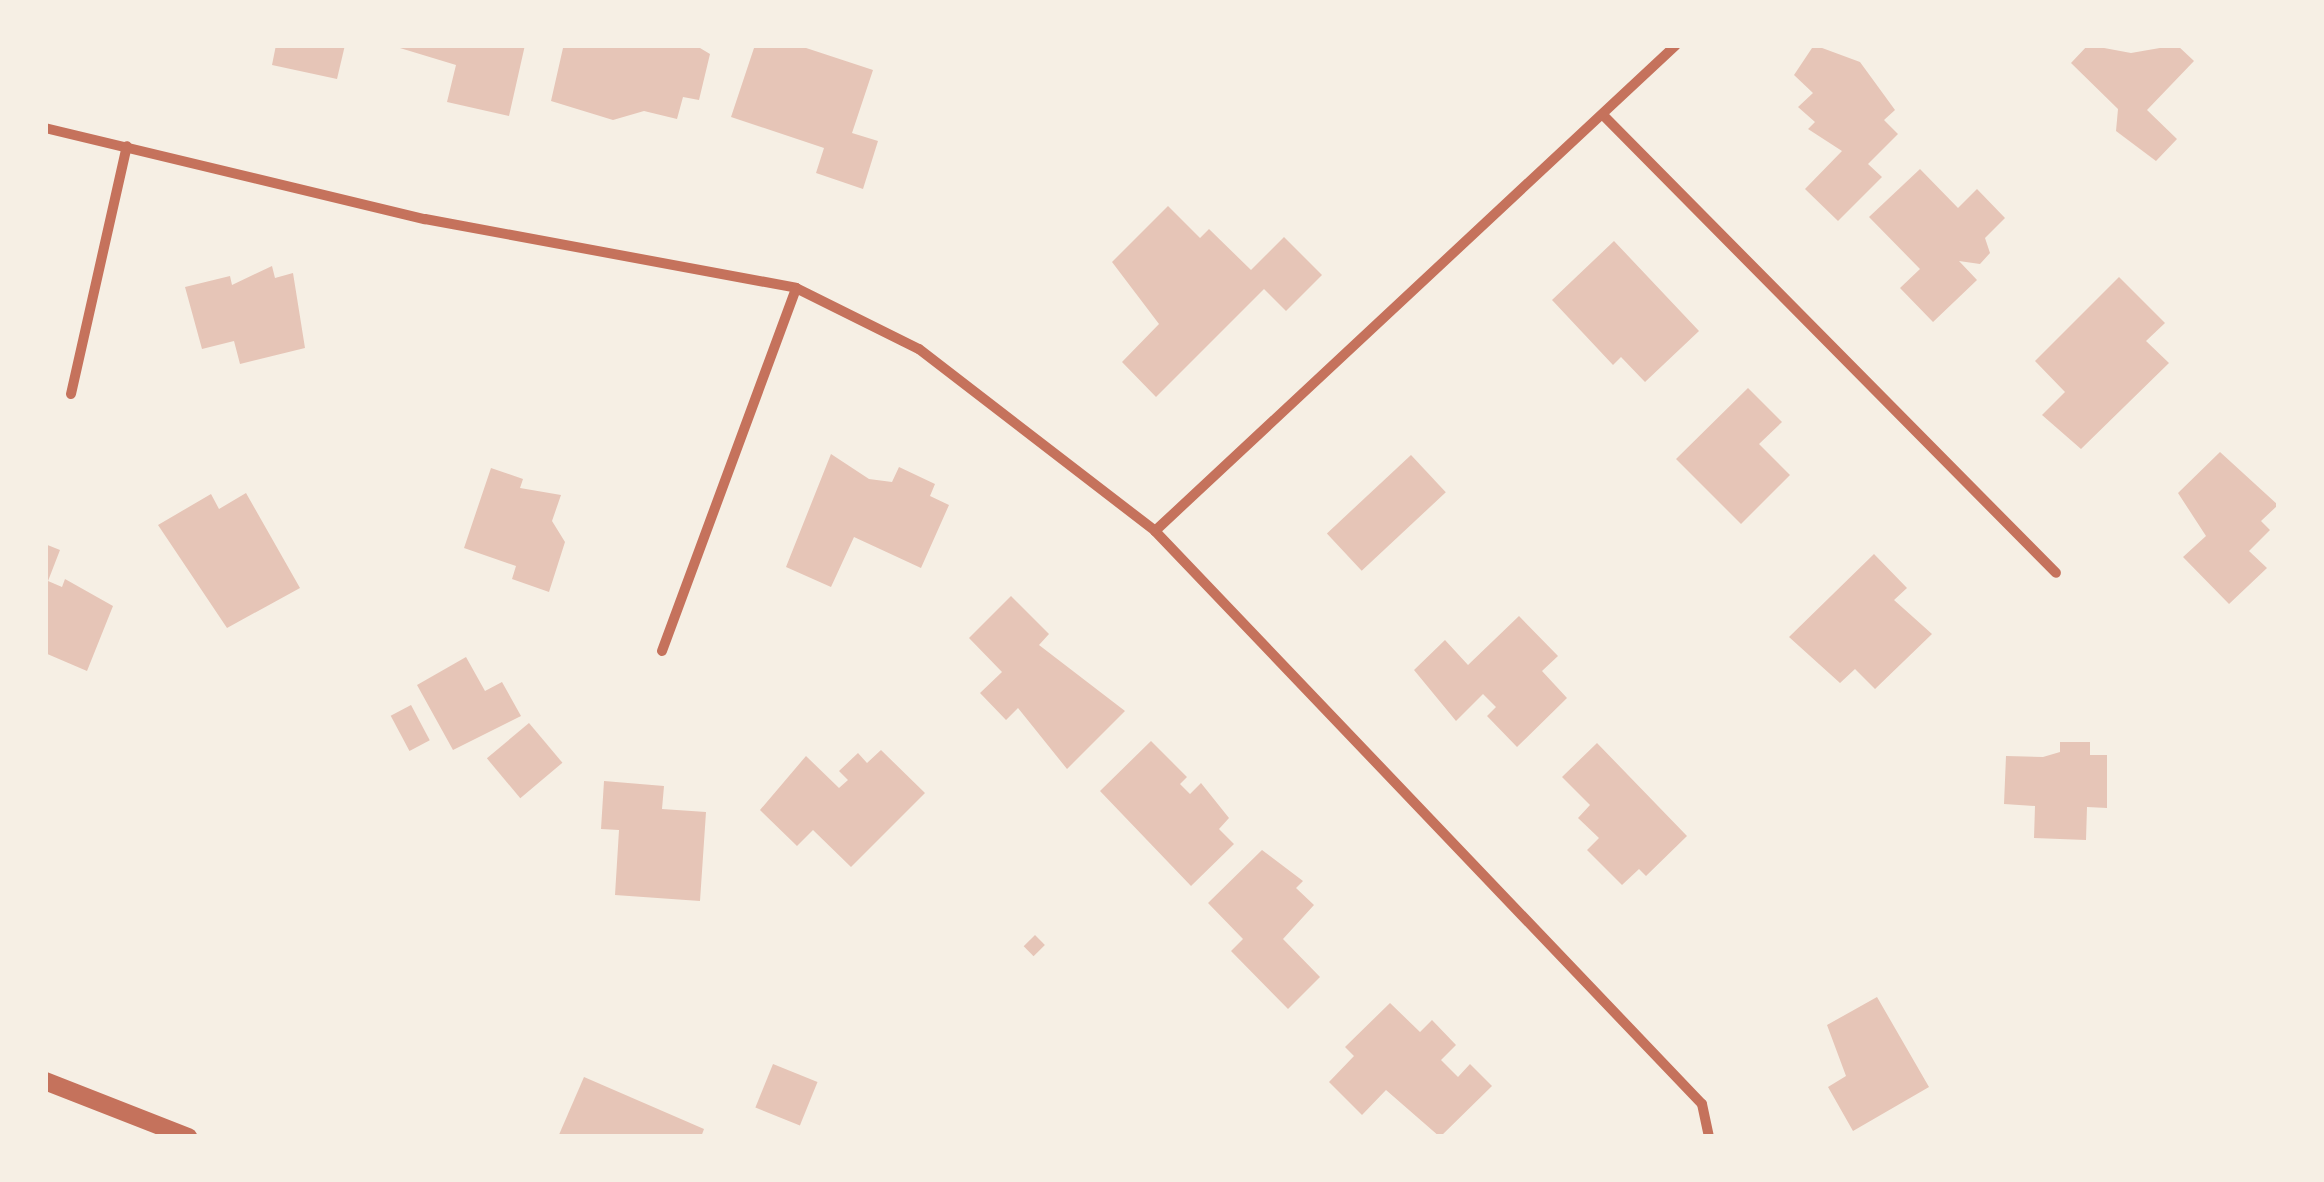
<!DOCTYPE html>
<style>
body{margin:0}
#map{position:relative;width:2324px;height:1182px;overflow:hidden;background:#f6efe4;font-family:"DejaVu Sans",sans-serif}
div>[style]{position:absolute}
.building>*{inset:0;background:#e6c5b7;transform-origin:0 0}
.minor>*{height:10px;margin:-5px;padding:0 5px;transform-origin:5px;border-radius:5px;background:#c5725c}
.tertiary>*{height:18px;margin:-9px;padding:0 9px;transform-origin:9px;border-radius:9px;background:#c5725c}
span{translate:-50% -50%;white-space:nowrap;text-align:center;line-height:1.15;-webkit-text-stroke:9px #f6efe4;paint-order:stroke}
.frame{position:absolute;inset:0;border:48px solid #f6efe4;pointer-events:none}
</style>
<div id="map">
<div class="building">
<i style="clip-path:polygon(276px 45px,345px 45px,337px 79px,272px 65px)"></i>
<i style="clip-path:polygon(390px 45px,525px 45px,509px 116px,447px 102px,456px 65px)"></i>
<i style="clip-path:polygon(583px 45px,695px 45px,710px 54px,699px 100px,683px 97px,677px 119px,644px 111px,613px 120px,551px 101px,563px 48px)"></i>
<i style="clip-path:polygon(755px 45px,797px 45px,873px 70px,852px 133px,878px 141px,863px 189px,816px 173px,824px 148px,731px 117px)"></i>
<i style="clip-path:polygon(1814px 45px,1860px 62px,1895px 110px,1884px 120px,1898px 134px,1868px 164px,1882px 177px,1838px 221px,1805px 189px,1842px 151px,1808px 129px,1815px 122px,1798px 107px,1813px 93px,1794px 75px)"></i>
<i style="clip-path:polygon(2088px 45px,2131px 53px,2177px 45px,2194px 61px,2147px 110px,2177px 139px,2156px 161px,2116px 131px,2118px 109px,2071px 63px)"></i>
<i style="clip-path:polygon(1920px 169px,1958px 208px,1977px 189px,2005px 218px,1985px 238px,1990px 253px,1980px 264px,1959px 261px,1977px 280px,1933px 322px,1900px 288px,1920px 269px,1869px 217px)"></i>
<i style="clip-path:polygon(1168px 206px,1200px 238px,1209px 229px,1251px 270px,1284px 237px,1322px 275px,1286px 311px,1264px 289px,1156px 397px,1122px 362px,1159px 324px,1112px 262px)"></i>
<i style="clip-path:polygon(1614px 241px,1699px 331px,1645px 382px,1621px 357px,1613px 365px,1552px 300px)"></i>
<i style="clip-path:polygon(272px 266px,275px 278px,293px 273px,305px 348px,240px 364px,234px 341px,202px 349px,185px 287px,230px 276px,232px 285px)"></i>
<i style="clip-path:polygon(2119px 277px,2165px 323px,2146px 341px,2169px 363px,2081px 449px,2042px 415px,2065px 392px,2035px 361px)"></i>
<i style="clip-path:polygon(1748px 388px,1782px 422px,1759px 444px,1790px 475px,1741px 524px,1676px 459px)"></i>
<i style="clip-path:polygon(2220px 452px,2278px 505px,2261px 521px,2270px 530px,2249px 551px,2267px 568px,2229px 604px,2183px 557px,2206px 536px,2178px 493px)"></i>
<i style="clip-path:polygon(831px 454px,869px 479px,892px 482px,899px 467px,935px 484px,930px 496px,949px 505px,921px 568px,854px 537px,831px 587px,786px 567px)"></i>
<i style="left:1411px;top:455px;width:51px;height:115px;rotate:47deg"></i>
<i style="clip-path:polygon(491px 468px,523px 479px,520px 488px,561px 495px,552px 521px,565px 542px,549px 592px,512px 579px,516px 566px,464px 548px)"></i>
<i style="clip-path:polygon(246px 493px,300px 588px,227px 628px,158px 525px,211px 494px,219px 509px)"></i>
<i style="clip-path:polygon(45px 544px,60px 550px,48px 581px,62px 587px,65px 579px,113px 606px,87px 671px,45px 653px)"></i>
<i style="clip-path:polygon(1874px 554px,1907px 588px,1894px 600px,1932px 634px,1875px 689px,1855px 669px,1840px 683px,1789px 637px)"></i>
<i style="clip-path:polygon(1011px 596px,1049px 634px,1039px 645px,1125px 711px,1067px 769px,1018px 708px,1006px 720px,980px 693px,1002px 672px,969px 638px)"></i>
<i style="clip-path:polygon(1519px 616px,1558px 656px,1542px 671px,1567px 698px,1517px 747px,1487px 716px,1496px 707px,1483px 694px,1456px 721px,1414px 670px,1445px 640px,1468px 665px)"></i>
<i style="clip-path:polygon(466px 657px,485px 691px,502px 682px,521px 716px,453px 750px,417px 685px)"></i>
<i style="left:411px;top:705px;width:40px;height:23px;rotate:62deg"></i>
<i style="left:529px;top:723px;width:52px;height:55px;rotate:50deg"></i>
<i style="clip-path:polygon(1151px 741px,1187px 777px,1180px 784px,1190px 794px,1201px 783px,1229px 818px,1219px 829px,1234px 844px,1191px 886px,1100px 791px)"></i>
<i style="clip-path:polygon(2060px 742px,2090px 742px,2090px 755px,2107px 755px,2107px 808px,2087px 807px,2086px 840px,2034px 838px,2035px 806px,2004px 804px,2006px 756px,2043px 757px,2060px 752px)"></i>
<i style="clip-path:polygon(1597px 743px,1687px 836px,1646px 876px,1639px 869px,1622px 885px,1587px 850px,1599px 838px,1578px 818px,1590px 805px,1562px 777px)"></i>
<i style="clip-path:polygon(881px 750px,925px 793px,851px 867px,813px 830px,797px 846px,760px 810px,806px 756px,839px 788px,848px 780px,839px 771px,858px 753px,867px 763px)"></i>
<i style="clip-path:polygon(604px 781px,664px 786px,662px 809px,706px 812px,700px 901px,615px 895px,619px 830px,601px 829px)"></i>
<i style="clip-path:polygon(1262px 850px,1303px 881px,1296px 888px,1314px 905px,1283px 939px,1320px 977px,1288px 1009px,1231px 951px,1243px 939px,1208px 903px)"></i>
<i style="left:1035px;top:935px;width:14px;height:16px;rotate:45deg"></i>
<i style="clip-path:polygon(1877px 997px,1929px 1087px,1853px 1131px,1828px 1087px,1846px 1076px,1827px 1025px)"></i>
<i style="clip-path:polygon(1390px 1003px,1420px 1032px,1432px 1020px,1456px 1045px,1441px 1060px,1458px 1077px,1470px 1064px,1492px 1086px,1440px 1137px,1386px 1090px,1362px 1115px,1329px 1082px,1354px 1056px,1345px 1047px)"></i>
<i style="left:773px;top:1064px;width:48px;height:47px;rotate:22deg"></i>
<i style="clip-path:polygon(584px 1077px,704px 1129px,701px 1137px,558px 1137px)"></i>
</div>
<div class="minor">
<i style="left:1603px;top:115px;width:644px;rotate:45.31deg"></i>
<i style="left:45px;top:128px;width:391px;rotate:13.5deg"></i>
<i style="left:425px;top:219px;width:377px;rotate:10.5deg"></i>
<i style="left:796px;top:288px;width:137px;rotate:26.4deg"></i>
<i style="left:919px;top:349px;width:298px;rotate:37.6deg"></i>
<i style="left:1155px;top:531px;width:792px;rotate:46.33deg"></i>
<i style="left:1702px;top:1104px;width:34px;rotate:78deg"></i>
<i style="left:71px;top:394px;width:254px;rotate:-77.3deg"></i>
<i style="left:1155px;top:531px;width:712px;rotate:-43.01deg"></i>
<i style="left:662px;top:651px;width:387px;rotate:-69.7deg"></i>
</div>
<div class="tertiary">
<i style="left:45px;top:1081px;width:154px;rotate:21.4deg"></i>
</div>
<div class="frame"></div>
</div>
